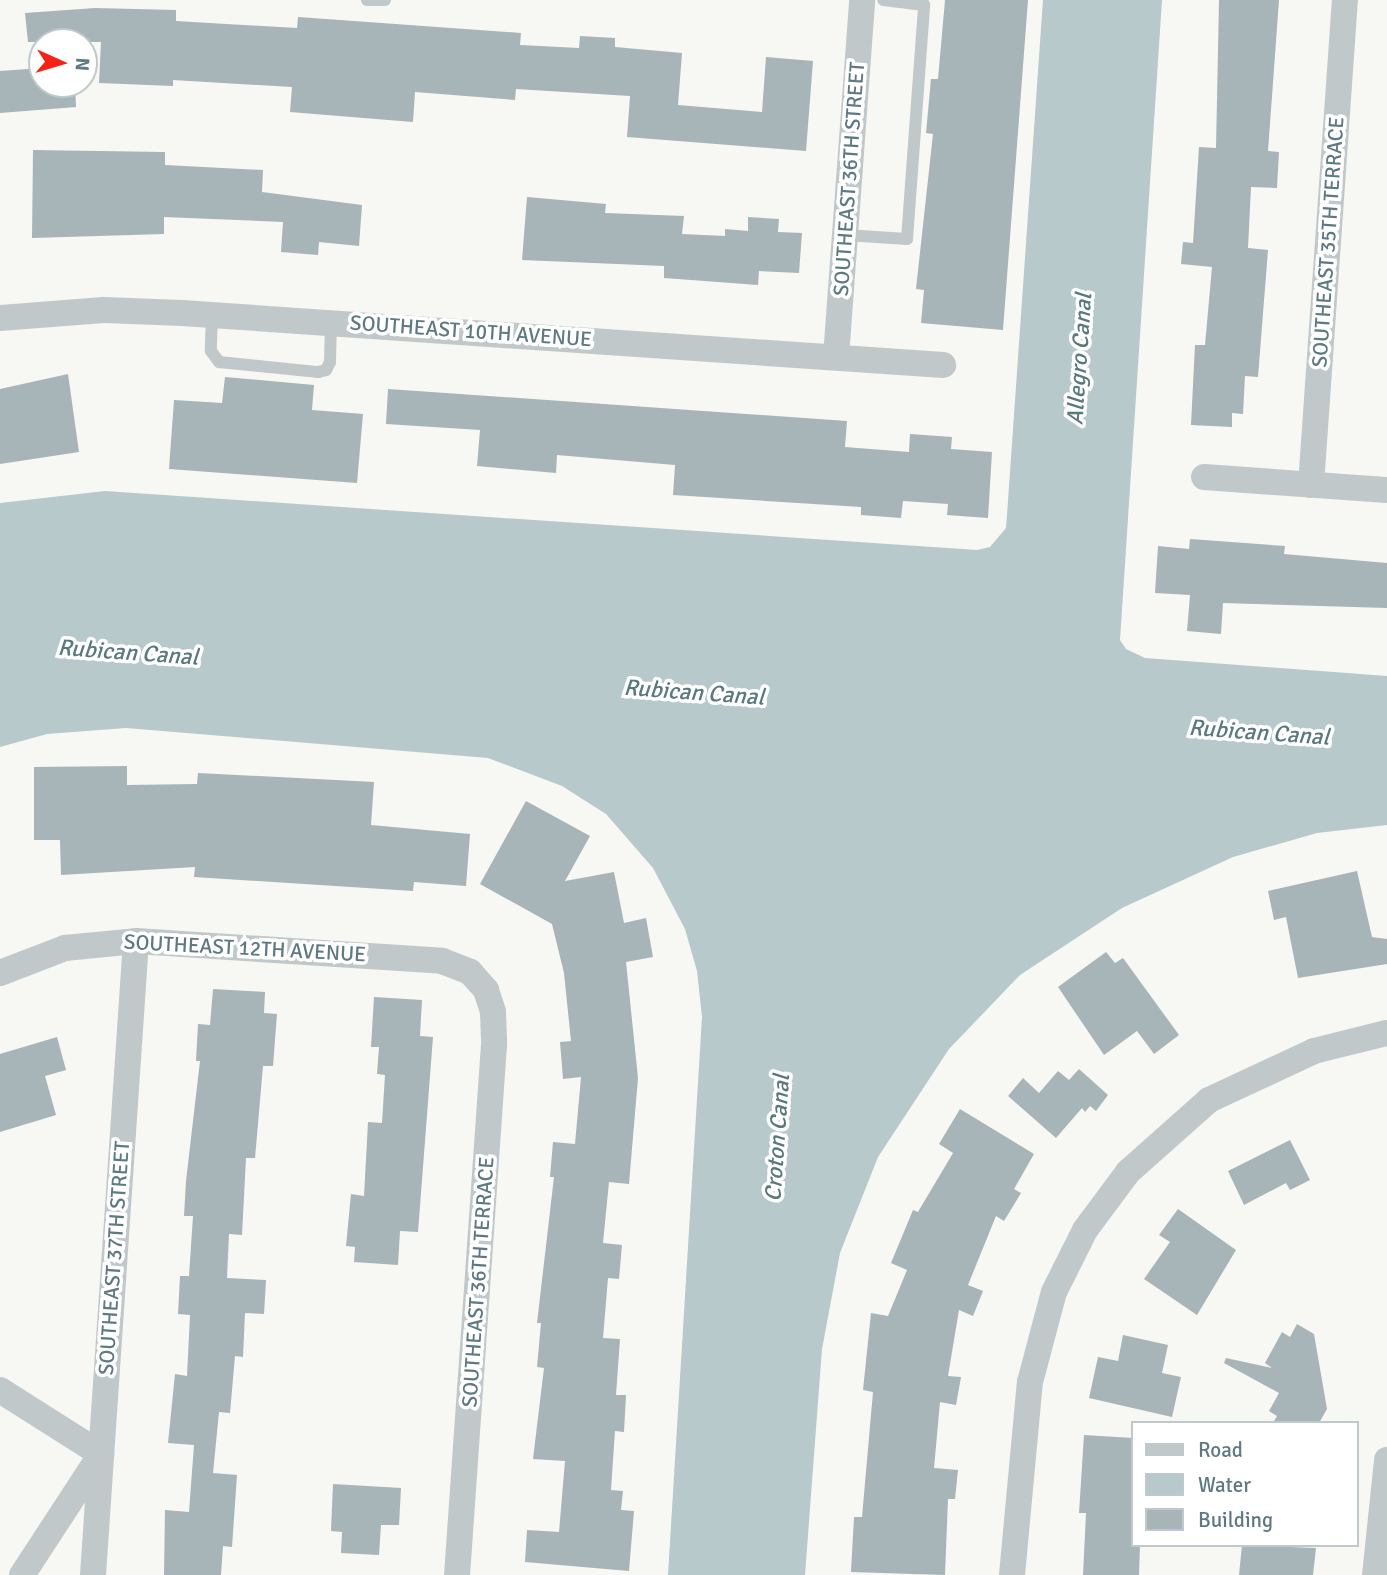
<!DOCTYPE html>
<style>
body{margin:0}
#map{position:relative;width:1387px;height:1575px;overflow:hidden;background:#f7f7f3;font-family:Signika,sans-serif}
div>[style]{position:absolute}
.water>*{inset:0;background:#b7c9cb}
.building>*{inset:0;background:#a7b4b8}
.service>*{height:12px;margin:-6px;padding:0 6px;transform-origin:6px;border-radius:6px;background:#c1c8ca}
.minor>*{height:26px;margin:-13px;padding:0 13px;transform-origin:13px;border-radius:13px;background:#c1c8ca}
span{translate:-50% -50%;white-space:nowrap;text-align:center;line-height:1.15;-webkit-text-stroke:7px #fff;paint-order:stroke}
.street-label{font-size:21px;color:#5f7982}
.water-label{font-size:23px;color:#5a797d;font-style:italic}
.legend{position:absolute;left:1131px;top:1421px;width:228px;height:126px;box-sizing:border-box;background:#fff;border:2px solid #bfc9cd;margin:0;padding:9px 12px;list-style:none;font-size:21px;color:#5f7982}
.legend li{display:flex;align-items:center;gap:14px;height:35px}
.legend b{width:35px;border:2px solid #bfc9cd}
.north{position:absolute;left:28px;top:28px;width:70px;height:70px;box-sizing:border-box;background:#fff;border:2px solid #bfc9cd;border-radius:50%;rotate:94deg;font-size:19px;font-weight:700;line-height:28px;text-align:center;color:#5f7982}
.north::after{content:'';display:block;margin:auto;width:24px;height:32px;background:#f42217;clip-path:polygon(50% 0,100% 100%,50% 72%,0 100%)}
</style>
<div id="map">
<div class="water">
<i style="clip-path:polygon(1043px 0,1162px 0,1120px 640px,1126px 649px,1145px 658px,1387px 676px,1387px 825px,1317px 833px,1233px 857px,1122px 908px,1020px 975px,949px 1049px,878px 1157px,840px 1253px,822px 1349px,805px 1575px,668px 1575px,702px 1017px,697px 971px,685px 929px,653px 868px,606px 814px,562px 786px,488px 758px,126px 728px,47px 734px,0 747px,0 503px,105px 491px,977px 550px,990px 547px,1006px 528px,1007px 515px)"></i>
</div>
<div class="building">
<i style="clip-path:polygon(945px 0,1028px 0,1003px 330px,921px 323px,924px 290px,916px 289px,933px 134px,926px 133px,931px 79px,938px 79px)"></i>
<i style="clip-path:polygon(1219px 0,1279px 0,1268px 151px,1279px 152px,1277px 188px,1251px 187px,1248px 248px,1268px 250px,1258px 377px,1245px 376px,1243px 414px,1232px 413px,1232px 427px,1191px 425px,1195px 345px,1205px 345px,1212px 267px,1181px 264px,1183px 242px,1193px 243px,1199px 147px,1216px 148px)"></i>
<i style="clip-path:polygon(95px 8px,176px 10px,176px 21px,297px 28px,298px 17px,521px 33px,520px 45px,579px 48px,580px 36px,615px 38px,615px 47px,682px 53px,678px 105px,762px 112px,766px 57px,813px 61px,806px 151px,627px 137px,630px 96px,516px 89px,515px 100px,415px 92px,413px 122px,290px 112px,292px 87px,173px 80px,173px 86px,99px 83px,101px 42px,28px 42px,25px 13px)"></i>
<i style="clip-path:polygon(42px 68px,42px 84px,75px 84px,76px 107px,0 113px,0 71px)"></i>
<i style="clip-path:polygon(33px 150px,165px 152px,165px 165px,263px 170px,262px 192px,362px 205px,359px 246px,319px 242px,318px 255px,281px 252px,283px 222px,164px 217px,164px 234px,32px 238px)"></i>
<i style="clip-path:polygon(527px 197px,606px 204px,605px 213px,684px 216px,682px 234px,725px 236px,725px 229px,748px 231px,748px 217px,779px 219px,778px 232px,802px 233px,799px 273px,759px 271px,758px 285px,664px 278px,664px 266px,522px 260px)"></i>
<i style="clip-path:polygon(68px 374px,79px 452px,0 464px,0 389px)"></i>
<i style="clip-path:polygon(225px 377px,314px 385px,312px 410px,363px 414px,357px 483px,169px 469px,174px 400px,222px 403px)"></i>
<i style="clip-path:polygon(388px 389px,847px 421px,845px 447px,909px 452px,910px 434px,952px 437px,951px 449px,992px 452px,988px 518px,947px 515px,948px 504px,903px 501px,901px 518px,861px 515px,861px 507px,673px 495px,675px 465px,557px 455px,556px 473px,477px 466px,480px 430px,386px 424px)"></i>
<i style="clip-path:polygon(1190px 539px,1285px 546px,1284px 554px,1387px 563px,1387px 608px,1223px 603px,1221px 634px,1187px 631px,1190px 595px,1155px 593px,1158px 546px,1189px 549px)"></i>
<i style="clip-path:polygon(127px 766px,127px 785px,197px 784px,198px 773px,374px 782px,371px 825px,470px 834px,466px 886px,414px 882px,413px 891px,194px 877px,195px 867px,61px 875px,60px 840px,34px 840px,34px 767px)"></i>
<i style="clip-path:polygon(526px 801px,590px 836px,565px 881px,614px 872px,624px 923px,646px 918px,653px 957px,626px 962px,638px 1078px,629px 1184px,609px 1182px,603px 1243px,622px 1245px,619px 1279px,608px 1278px,603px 1338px,620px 1339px,616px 1395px,626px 1395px,624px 1432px,615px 1431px,611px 1490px,623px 1491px,621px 1510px,634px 1511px,629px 1571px,525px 1562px,527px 1530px,559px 1532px,565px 1461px,533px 1459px,544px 1368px,537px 1367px,541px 1323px,537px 1323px,554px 1177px,550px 1177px,553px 1142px,575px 1144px,581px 1077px,563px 1079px,560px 1042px,571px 1041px,564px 973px,552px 924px,480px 884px)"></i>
<i style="clip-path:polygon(1357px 871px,1372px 937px,1387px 939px,1387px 964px,1298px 978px,1286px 917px,1274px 920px,1268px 891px)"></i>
<i style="clip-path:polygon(1106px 952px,1115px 963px,1123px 958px,1179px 1035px,1154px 1054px,1137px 1031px,1104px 1055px,1058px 987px)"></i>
<i style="clip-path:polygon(213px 989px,265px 992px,264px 1013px,277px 1014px,273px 1066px,263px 1066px,255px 1158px,246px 1158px,242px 1235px,229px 1234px,227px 1278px,266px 1280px,264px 1314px,245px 1313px,243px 1357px,235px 1356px,230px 1413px,219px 1412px,213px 1473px,237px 1475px,232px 1547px,223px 1546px,221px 1575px,164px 1575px,165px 1510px,189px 1512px,194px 1445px,168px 1443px,175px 1374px,187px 1376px,190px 1315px,178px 1314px,180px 1276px,189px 1276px,193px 1216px,184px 1216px,186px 1181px,200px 1061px,196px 1061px,198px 1024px,210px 1025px)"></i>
<i style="clip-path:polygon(374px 997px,422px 1000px,420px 1036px,433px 1037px,418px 1232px,400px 1231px,398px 1265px,354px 1262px,355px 1247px,346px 1246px,351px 1194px,364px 1196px,368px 1122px,382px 1123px,385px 1075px,377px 1074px,379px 1047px,371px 1047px)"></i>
<i style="clip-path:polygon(57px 1037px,66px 1070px,45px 1076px,56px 1115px,0 1132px,0 1054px)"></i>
<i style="clip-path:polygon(1079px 1069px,1108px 1095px,1096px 1111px,1090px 1106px,1085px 1112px,1082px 1108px,1056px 1138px,1008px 1096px,1023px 1078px,1039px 1093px,1058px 1071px,1069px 1080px)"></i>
<i style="clip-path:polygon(960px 1109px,1034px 1154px,1014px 1189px,1021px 1193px,1004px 1221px,996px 1216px,968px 1285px,983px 1291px,973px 1316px,959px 1310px,948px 1376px,961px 1377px,956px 1405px,940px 1402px,934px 1468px,958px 1470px,955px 1499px,948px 1499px,945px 1575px,851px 1572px,854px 1517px,862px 1517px,873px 1392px,863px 1390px,871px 1313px,888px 1316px,907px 1270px,891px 1263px,913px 1210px,918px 1212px,953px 1153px,939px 1144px)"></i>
<i style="clip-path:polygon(1290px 1140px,1310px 1180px,1290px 1190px,1286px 1183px,1244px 1205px,1228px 1171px)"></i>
<i style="clip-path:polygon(1178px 1209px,1236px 1250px,1197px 1315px,1144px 1279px,1170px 1242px,1159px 1235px)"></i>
<i style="clip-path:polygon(1297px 1324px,1314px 1334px,1327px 1409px,1319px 1423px,1273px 1423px,1277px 1416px,1269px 1411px,1279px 1393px,1224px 1363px,1226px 1358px,1272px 1368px,1265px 1363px,1282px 1332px,1290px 1337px)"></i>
<i style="clip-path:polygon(1123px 1335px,1168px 1345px,1162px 1373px,1181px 1377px,1172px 1417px,1089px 1398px,1098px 1357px,1118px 1361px)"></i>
<i style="clip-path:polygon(1084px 1435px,1133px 1438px,1133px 1545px,1140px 1545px,1139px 1575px,1083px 1575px,1086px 1513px,1079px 1513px)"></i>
<i style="clip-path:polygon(333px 1484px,401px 1488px,399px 1525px,381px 1525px,379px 1555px,341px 1553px,342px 1532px,331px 1531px)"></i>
<i style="clip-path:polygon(1242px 1545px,1316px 1548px,1313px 1575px,1239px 1575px)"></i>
</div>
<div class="service">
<i style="left:367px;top:0;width:18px"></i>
<i style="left:845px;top:235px;width:62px;rotate:3.7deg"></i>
<i style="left:907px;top:239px;width:235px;rotate:-85.8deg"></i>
<i style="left:924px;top:5px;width:41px;rotate:-173deg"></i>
<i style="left:212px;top:314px;width:37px;rotate:92deg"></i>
<i style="left:211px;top:351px;width:14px;rotate:54deg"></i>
<i style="left:219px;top:362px;width:100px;rotate:5.8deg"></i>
<i style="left:318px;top:372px;width:8px;rotate:-14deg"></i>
<i style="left:326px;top:370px;width:9px;rotate:-63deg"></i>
<i style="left:330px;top:362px;width:40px;rotate:-88.6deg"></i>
</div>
<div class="minor">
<i style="left:0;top:318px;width:104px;rotate:-4.4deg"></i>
<i style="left:104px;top:310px;width:78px;rotate:2.2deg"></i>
<i style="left:182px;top:313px;width:763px;rotate:3.91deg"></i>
<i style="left:836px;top:357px;width:358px;rotate:-85.8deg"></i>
<i style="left:1204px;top:477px;width:183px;rotate:4.1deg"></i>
<i style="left:1311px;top:485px;width:486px;rotate:-86deg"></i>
<i style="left:0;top:973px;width:70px;rotate:-21deg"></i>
<i style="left:65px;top:948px;width:71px;rotate:-5.6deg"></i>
<i style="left:136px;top:941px;width:307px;rotate:3.7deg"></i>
<i style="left:442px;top:961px;width:30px;rotate:21deg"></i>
<i style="left:470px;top:972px;width:24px;rotate:48deg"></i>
<i style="left:486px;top:990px;width:23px;rotate:72deg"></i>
<i style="left:493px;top:1012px;width:33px;rotate:88deg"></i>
<i style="left:494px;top:1045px;width:531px;rotate:93.99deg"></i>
<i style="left:0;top:1390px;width:120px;rotate:32.4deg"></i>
<i style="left:101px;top:1454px;width:145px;rotate:123.1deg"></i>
<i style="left:93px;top:1575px;width:635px;rotate:-86.12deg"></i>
<i style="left:1012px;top:1575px;width:194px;rotate:-84.7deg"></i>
<i style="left:1030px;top:1382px;width:93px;rotate:-75.1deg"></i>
<i style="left:1054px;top:1292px;width:69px;rotate:-63.4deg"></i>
<i style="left:1085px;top:1230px;width:72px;rotate:-53.4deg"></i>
<i style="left:1128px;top:1172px;width:108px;rotate:-41.6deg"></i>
<i style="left:1209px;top:1100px;width:116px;rotate:-25deg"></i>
<i style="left:1314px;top:1051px;width:75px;rotate:-13.9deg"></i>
<i style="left:1375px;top:1575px;width:116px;rotate:-84deg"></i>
</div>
<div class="street-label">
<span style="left:849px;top:179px;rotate:-86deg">SOUTHEAST 36TH STREET</span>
<span style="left:1328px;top:242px;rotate:-86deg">SOUTHEAST 35TH TERRACE</span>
<span style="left:471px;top:331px;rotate:4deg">SOUTHEAST 10TH AVENUE</span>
<span style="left:245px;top:948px;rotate:3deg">SOUTHEAST 12TH AVENUE</span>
<span style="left:114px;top:1258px;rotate:-86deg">SOUTHEAST 37TH STREET</span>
<span style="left:478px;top:1282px;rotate:-86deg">SOUTHEAST 36TH TERRACE</span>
</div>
<div class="water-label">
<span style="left:1080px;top:359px;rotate:-86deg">Allegro Canal</span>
<span style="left:128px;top:653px;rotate:4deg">Rubican Canal</span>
<span style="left:694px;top:693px;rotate:4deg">Rubican Canal</span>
<span style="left:1259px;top:733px;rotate:4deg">Rubican Canal</span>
<span style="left:778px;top:1138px;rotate:-86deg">Croton Canal</span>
</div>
<ul class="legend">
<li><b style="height:9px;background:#c1c8ca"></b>Road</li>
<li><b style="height:19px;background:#b7c9cb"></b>Water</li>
<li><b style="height:19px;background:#a7b4b8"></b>Building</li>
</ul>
<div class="north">N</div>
</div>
